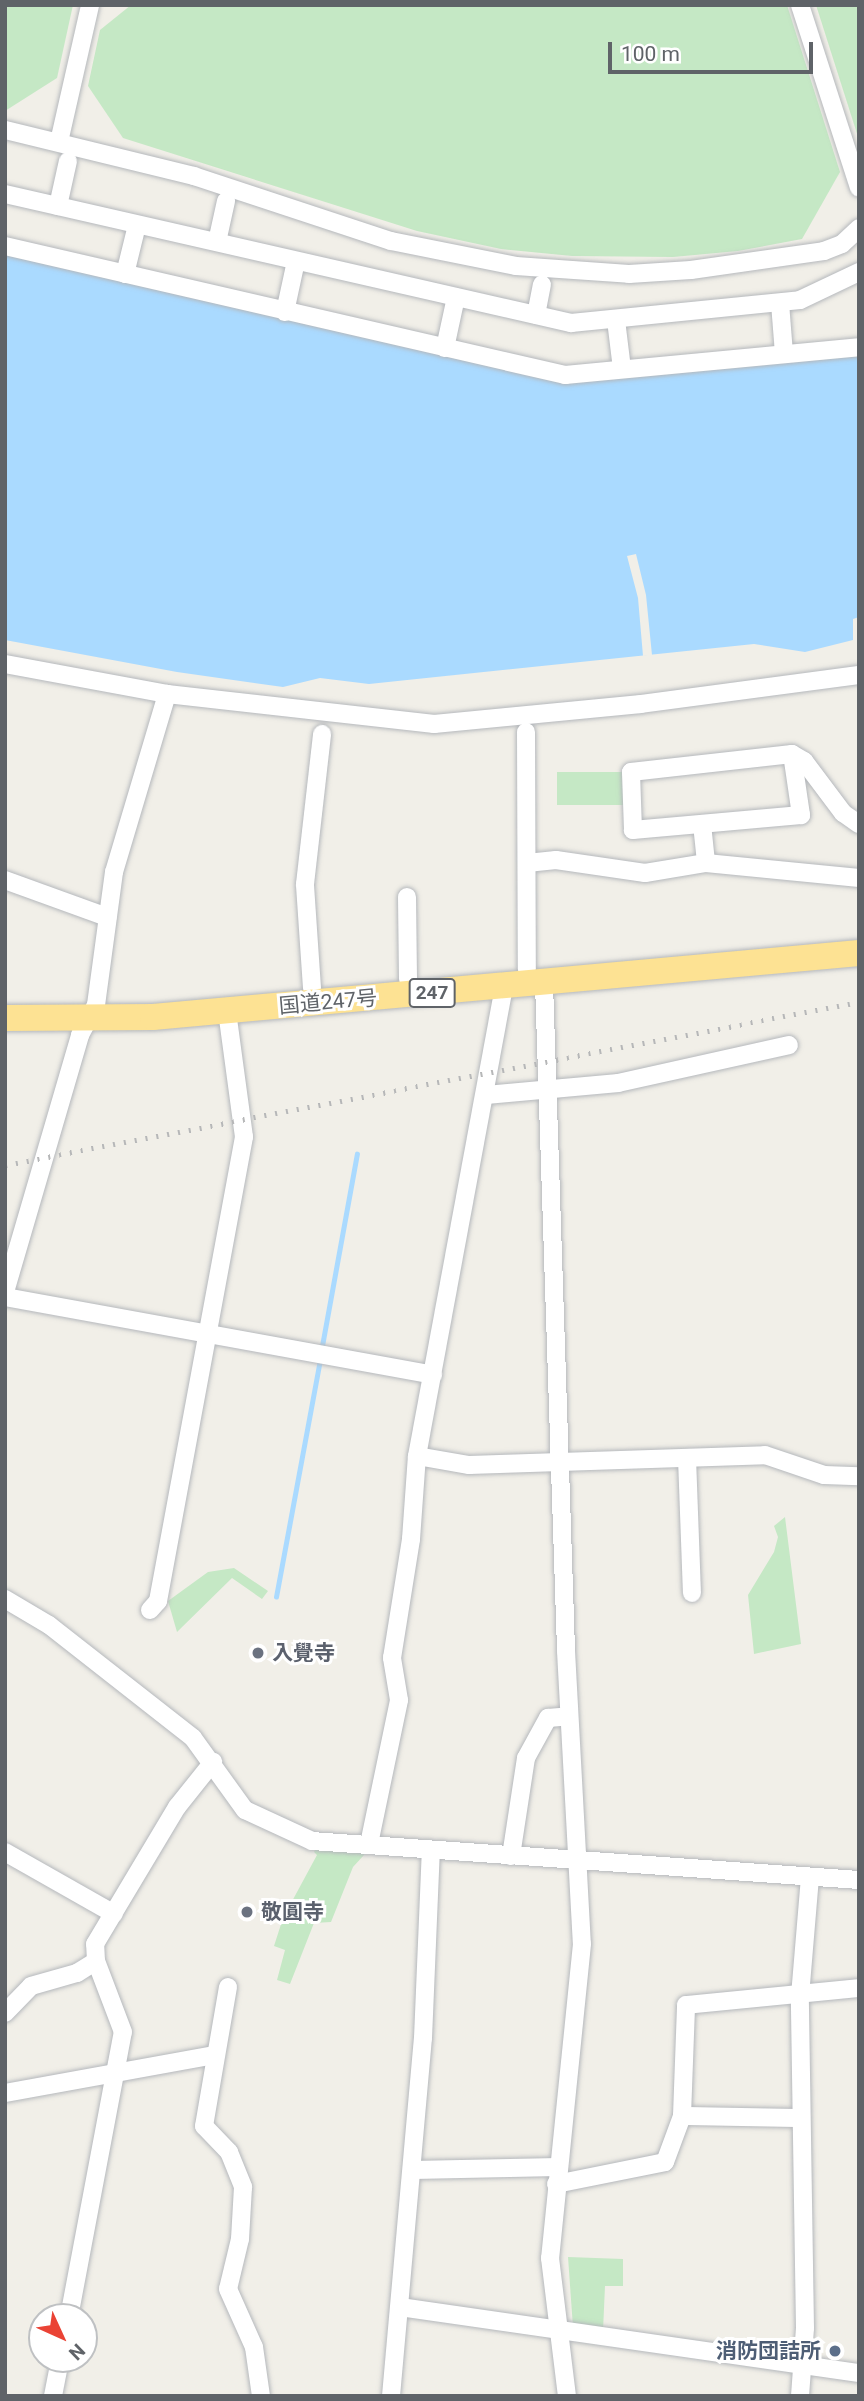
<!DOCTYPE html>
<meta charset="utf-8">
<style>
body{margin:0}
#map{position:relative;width:864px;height:2401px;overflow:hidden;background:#f1efe8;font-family:Roboto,"Noto Sans JP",sans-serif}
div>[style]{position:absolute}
.green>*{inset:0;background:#c5e8c5;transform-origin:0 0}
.water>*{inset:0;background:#aadaff}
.pier>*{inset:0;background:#f1efe8}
.stream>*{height:4.5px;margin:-2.25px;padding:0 2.25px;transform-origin:2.25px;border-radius:2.25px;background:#aadaff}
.roads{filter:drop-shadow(0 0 2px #b5b8bc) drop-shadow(0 0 2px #b5b8bc)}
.minor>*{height:18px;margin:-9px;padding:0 9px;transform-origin:9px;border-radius:9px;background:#fff}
.highway>*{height:26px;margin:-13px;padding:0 13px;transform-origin:13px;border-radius:13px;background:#fde293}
.rail>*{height:4.5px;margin-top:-2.25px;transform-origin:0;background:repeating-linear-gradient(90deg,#b6b7b8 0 2px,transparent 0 11px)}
.dots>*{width:19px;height:19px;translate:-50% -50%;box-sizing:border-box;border:4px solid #fff;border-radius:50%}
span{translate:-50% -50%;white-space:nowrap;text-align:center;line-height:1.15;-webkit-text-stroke:6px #fff;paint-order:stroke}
.shield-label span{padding:2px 5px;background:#fff;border:2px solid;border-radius:5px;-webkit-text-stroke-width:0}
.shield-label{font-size:19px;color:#5f6368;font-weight:700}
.street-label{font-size:21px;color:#5f6368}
.worship-label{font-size:21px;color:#5b616d;font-weight:700}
.left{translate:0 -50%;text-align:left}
.service-label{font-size:21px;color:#4e5e75;font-weight:700}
.right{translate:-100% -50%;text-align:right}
.frame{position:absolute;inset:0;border:7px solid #5f6368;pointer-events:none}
.north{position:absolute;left:28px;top:2303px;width:70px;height:70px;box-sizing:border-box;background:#fff;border:2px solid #bfc1c3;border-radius:50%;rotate:135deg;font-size:19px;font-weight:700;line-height:28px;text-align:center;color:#5f6368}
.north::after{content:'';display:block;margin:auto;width:24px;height:32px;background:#ea4335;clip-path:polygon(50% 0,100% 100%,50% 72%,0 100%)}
.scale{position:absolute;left:608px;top:42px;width:205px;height:32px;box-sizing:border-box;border:4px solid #5f6368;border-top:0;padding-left:9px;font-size:21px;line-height:24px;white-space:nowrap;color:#5f6368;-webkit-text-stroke:5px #fff;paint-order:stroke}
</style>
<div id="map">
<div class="green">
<i style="clip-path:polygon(5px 5px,73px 5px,57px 78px,5px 111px)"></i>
<i style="clip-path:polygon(131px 5px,787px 5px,840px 172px,802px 239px,738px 251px,673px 257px,572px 256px,501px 249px,417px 231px,123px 138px,88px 86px,100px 30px)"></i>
<i style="clip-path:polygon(816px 5px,859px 5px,859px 140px)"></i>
<i style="left:624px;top:772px;width:33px;height:67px;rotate:90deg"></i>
<i style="clip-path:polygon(785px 1517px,801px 1644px,754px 1654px,748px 1595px,774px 1552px,778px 1537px,774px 1526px)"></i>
<i style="clip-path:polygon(234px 1568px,268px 1591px,262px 1599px,232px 1578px,177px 1632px,168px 1601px,208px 1572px)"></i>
<i style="clip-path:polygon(317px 1846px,365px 1850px,364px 1855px,353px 1867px,331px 1922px,314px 1923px,290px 1984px,277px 1980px,285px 1950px,274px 1946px,283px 1918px,317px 1855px,314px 1852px)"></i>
<i style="clip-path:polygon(568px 2257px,623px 2259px,623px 2286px,605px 2286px,603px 2331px,573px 2327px)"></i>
</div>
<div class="water">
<i style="clip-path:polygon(5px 253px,567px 382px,859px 354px,859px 617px,853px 619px,853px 640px,805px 652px,754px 644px,369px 684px,320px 678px,283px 687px,177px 672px,5px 640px)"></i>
</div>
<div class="pier">
<i style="clip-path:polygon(636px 554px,646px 595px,652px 655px,643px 656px,638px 598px,627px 556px)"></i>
</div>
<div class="stream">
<i style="left:322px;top:1346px;width:195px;rotate:-79.7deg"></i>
<i style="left:276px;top:1597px;width:241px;rotate:-79.5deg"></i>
</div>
<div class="roads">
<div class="minor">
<i style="left:800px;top:5px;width:192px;rotate:72.1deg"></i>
<i style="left:5px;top:130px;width:195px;rotate:13.7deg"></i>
<i style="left:194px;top:176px;width:207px;rotate:18.3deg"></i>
<i style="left:391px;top:241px;width:127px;rotate:11.3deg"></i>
<i style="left:516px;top:266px;width:113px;rotate:4deg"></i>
<i style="left:629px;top:274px;width:62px;rotate:-3.7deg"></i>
<i style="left:691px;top:270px;width:134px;rotate:-8.1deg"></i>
<i style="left:824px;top:251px;width:19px;rotate:-21deg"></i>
<i style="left:842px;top:244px;width:23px;rotate:-43deg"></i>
<i style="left:59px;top:142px;width:140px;rotate:-77.2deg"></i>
<i style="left:5px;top:194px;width:581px;rotate:12.84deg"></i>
<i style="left:571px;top:323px;width:230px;rotate:-5.7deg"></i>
<i style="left:800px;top:300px;width:65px;rotate:-25.4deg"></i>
<i style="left:58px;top:206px;width:46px;rotate:-77.5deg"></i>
<i style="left:217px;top:242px;width:42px;rotate:-77.6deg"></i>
<i style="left:5px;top:246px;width:575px;rotate:12.97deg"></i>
<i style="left:565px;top:375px;width:295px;rotate:-5.4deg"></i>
<i style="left:125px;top:274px;width:50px;rotate:-76.2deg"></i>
<i style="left:780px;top:303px;width:51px;rotate:85.5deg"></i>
<i style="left:285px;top:312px;width:52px;rotate:-77.8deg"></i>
<i style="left:536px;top:315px;width:31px;rotate:-79deg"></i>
<i style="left:616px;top:320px;width:49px;rotate:83deg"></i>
<i style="left:445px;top:348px;width:52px;rotate:-77.8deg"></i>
<i style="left:5px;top:664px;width:165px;rotate:10.5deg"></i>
<i style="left:167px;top:694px;width:269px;rotate:6.4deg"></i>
<i style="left:434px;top:724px;width:208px;rotate:-5.5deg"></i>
<i style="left:641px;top:704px;width:220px;rotate:-7.6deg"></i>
<i style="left:526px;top:732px;width:237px;rotate:89.8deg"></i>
<i style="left:792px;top:754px;width:62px;rotate:81.6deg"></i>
<i style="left:801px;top:815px;width:169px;rotate:174.9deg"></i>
<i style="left:633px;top:830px;width:58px;rotate:-92deg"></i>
<i style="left:631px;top:772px;width:162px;rotate:-6.4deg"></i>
<i style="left:792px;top:754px;width:14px;rotate:30deg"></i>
<i style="left:804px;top:761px;width:65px;rotate:53.1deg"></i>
<i style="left:843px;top:813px;width:19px;rotate:35deg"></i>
<i style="left:702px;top:824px;width:39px;rotate:84deg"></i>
<i style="left:527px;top:863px;width:29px;rotate:-6deg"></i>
<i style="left:556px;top:860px;width:90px;rotate:8.3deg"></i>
<i style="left:645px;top:873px;width:62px;rotate:-9.3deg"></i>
<i style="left:706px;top:863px;width:154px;rotate:5.6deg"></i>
<i style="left:5px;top:880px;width:109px;rotate:19.9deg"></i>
<i style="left:407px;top:897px;width:82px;rotate:89.3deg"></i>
<i style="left:544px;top:983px;width:668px;rotate:88.11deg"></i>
<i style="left:566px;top:1651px;width:293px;rotate:86.9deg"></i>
<i style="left:582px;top:1944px;width:316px;rotate:95.8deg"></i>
<i style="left:550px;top:2258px;width:139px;rotate:83deg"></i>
<i style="left:312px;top:988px;width:104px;rotate:-93.9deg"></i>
<i style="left:305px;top:884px;width:151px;rotate:-83.5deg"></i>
<i style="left:486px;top:1095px;width:133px;rotate:-5.2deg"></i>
<i style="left:618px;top:1083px;width:175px;rotate:-12.5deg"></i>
<i style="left:5px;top:1292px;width:268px;rotate:-73.7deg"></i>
<i style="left:80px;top:1035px;width:34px;rotate:-62deg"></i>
<i style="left:96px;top:1005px;width:134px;rotate:-82.3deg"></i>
<i style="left:114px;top:872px;width:186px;rotate:-73.4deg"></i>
<i style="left:5px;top:1297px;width:435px;rotate:10.3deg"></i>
<i style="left:417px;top:1456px;width:53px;rotate:9.8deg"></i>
<i style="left:469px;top:1465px;width:296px;rotate:-1.9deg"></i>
<i style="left:765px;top:1455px;width:62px;rotate:18.7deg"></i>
<i style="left:824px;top:1475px;width:35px;rotate:2deg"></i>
<i style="left:687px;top:1458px;width:135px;rotate:87.9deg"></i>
<i style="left:5px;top:1599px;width:51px;rotate:30.6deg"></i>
<i style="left:49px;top:1625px;width:183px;rotate:38.1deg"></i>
<i style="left:193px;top:1738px;width:89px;rotate:54.2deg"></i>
<i style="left:245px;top:1810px;width:74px;rotate:24.8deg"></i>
<i style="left:312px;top:1841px;width:548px;rotate:4.08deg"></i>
<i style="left:150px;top:1610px;width:12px;rotate:-48deg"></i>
<i style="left:158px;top:1601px;width:472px;rotate:-79.5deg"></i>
<i style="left:244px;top:1137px;width:127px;rotate:-97.7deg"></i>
<i style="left:369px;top:1844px;width:147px;rotate:-78.2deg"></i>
<i style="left:399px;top:1700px;width:43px;rotate:-99.5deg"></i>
<i style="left:392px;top:1658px;width:121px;rotate:-80.9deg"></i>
<i style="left:411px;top:1539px;width:83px;rotate:-85.9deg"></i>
<i style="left:417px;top:1456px;width:477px;rotate:-79.5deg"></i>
<i style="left:5px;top:1852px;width:125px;rotate:29.6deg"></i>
<i style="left:511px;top:1856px;width:99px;rotate:-81.3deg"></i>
<i style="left:526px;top:1758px;width:46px;rotate:-61.2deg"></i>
<i style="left:548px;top:1718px;width:21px;rotate:-5deg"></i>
<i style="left:228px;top:1987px;width:141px;rotate:99.8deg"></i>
<i style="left:204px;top:2126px;width:36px;rotate:46deg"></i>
<i style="left:229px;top:2152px;width:38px;rotate:68deg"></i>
<i style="left:243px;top:2187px;width:52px;rotate:93.3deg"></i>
<i style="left:240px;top:2239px;width:51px;rotate:103.5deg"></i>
<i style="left:228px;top:2289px;width:64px;rotate:65.9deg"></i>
<i style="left:254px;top:2347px;width:49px;rotate:81.9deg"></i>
<i style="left:5px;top:2013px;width:37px;rotate:-46deg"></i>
<i style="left:31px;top:1986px;width:48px;rotate:-15.8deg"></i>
<i style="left:77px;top:1973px;width:22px;rotate:-32deg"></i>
<i style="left:5px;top:2093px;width:213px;rotate:-10.3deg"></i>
<i style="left:682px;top:2116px;width:119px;rotate:1deg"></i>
<i style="left:413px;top:2170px;width:145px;rotate:-1.2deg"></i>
<i style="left:556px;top:2184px;width:111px;rotate:-11.4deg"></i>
<i style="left:665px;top:2162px;width:49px;rotate:-69.7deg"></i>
<i style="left:682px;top:2116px;width:111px;rotate:-87.9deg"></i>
<i style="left:686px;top:2005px;width:174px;rotate:-5.6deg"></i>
<i style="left:400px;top:2307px;width:464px;rotate:8.2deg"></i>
<i style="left:69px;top:2317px;width:290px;rotate:-79.3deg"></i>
<i style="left:123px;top:2032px;width:76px;rotate:-110.8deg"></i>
<i style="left:96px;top:1961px;width:17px;rotate:-93deg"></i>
<i style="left:95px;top:1944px;width:160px;rotate:-59.1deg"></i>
<i style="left:177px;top:1807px;width:58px;rotate:-51.3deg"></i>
<i style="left:53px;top:2396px;width:38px;rotate:-79deg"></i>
<i style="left:391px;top:2396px;width:359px;rotate:-84.9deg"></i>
<i style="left:423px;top:2038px;width:188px;rotate:-87.6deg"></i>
<i style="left:800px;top:2396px;width:68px;rotate:-85.8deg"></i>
<i style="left:805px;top:2328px;width:332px;rotate:-90.9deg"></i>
<i style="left:800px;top:1996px;width:119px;rotate:-85.2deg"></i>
</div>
<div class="highway">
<i style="left:5px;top:1018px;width:148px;rotate:-0.4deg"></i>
<i style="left:153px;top:1017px;width:709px;rotate:-5.18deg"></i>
</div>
</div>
<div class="rail">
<i style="left:5px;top:1165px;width:869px;rotate:-10.81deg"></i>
</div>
<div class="dots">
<i style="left:258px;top:1653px;background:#6b7280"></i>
<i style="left:247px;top:1912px;background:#6b7280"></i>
<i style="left:835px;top:2351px;background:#5c6f8a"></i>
</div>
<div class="shield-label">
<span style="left:432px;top:993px">247</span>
</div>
<div class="street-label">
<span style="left:328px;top:1002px;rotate:-5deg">国道247号</span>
</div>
<div class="worship-label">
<span class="left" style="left:272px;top:1653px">入覺寺</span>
<span class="left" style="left:261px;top:1912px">敬圓寺</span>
</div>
<div class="service-label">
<span class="right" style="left:821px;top:2351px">消防団詰所</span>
</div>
<div class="frame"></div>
<div class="north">N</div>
<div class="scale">100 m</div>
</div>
